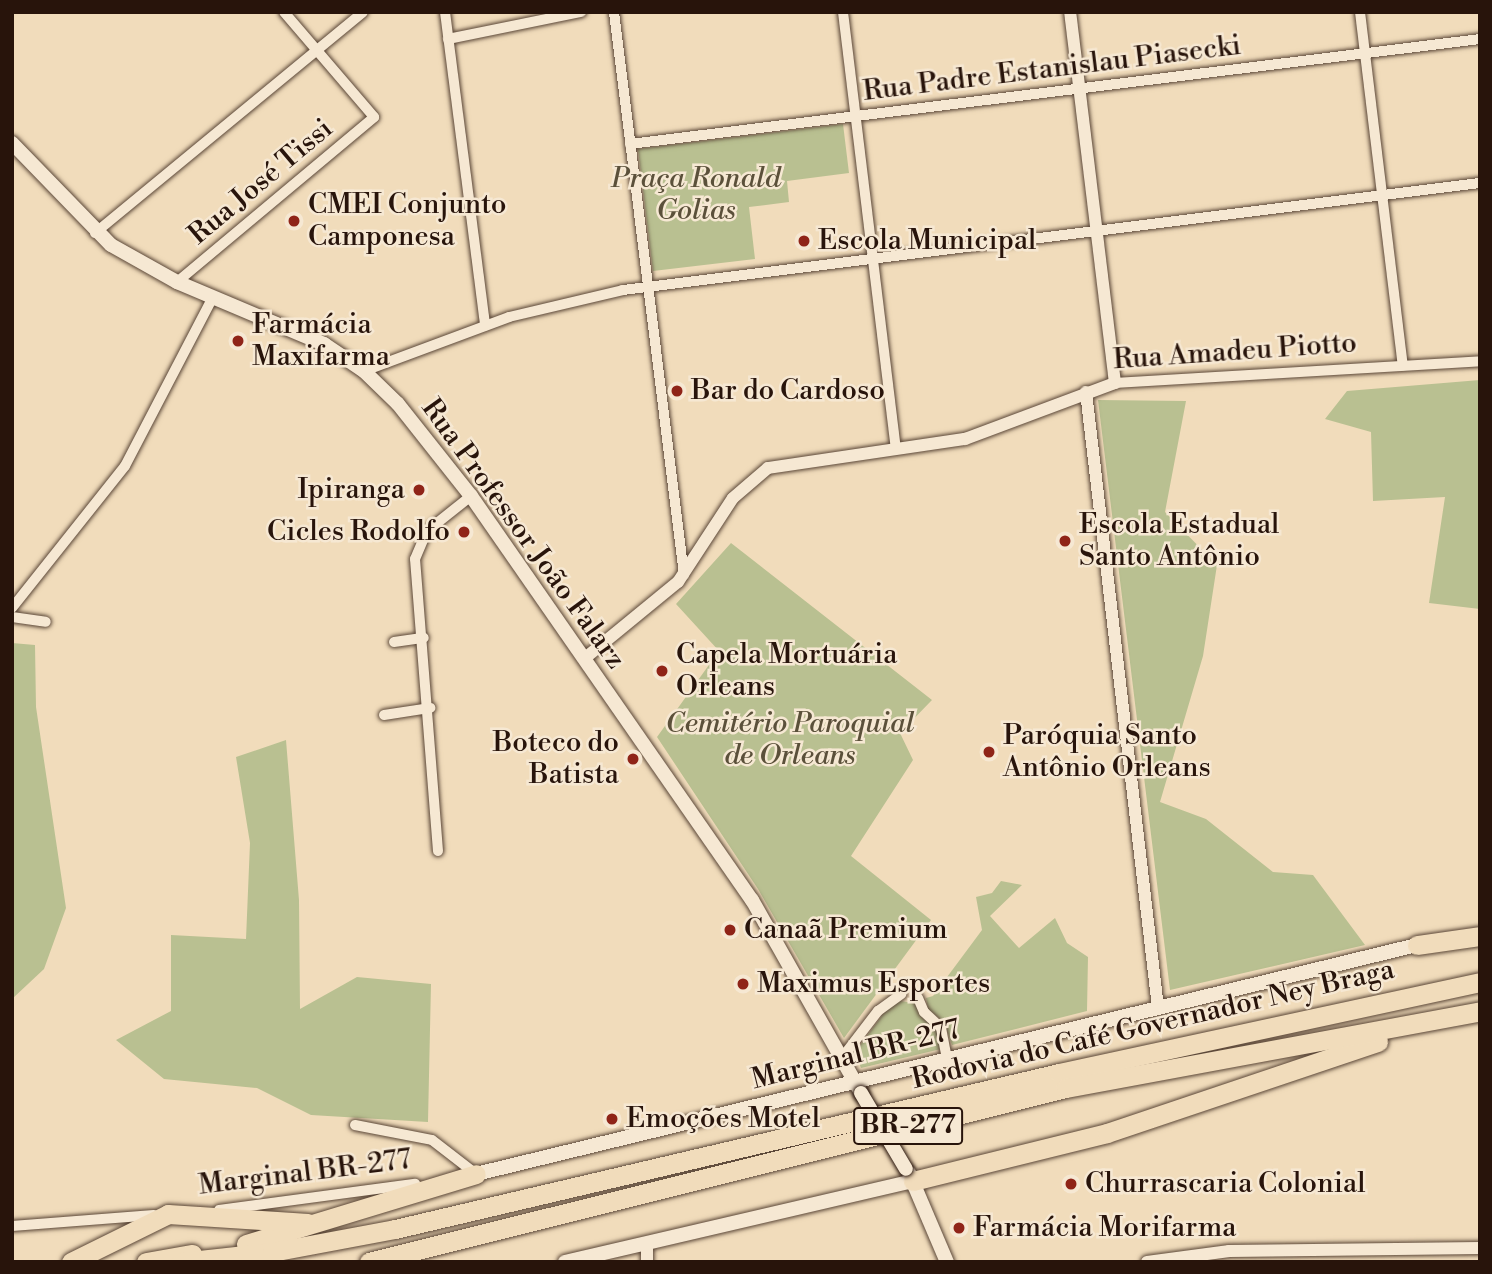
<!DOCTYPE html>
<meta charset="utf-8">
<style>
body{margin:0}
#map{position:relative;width:1492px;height:1274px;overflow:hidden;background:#f1dcbb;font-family:"Libre Bodoni",serif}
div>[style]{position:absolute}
.green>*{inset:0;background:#b9c091}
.roads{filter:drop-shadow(0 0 2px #5a4637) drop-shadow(0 0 2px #5a4637)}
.minor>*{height:10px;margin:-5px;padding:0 5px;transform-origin:5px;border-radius:5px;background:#f6e8d3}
.tertiary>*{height:12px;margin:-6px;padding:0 6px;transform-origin:6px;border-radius:6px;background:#f6e8d3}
.secondary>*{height:14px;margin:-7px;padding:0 7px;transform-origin:7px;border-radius:7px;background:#f6e8d3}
.motorway>*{height:19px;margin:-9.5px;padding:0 9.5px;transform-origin:9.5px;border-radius:9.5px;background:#f1dcbb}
.bridges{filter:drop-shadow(0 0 2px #28140b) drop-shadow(0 0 2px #28140b)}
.secondary-bridge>*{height:14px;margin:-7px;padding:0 7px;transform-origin:7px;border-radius:7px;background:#f6e8d3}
.dots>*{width:19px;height:19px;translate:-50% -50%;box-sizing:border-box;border:4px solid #f6e8d3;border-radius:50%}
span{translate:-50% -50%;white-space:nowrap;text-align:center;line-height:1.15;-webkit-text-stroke:5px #f6e8d3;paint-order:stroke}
.shield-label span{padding:2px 5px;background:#f6e8d3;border:2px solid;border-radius:5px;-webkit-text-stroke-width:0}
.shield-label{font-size:26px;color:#28140b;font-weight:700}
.street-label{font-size:28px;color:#28140b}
.park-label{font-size:28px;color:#5b503a;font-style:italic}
.poi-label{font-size:28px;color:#28140b}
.left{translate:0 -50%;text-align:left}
.right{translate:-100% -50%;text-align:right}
.frame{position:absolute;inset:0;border:14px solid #28140b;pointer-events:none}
</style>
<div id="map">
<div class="green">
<i style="clip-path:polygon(843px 124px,849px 173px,787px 181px,789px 202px,749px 207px,755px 259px,653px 271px,638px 149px)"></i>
<i style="clip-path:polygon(1480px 380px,1480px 609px,1429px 603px,1445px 497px,1373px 501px,1371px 432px,1325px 419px,1347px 391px)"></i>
<i style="clip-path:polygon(1098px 400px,1186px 401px,1165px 512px,1217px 565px,1203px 656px,1160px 802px,1206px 819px,1273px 872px,1313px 875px,1365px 945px,1170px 990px)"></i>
<i style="clip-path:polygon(731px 543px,932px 700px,900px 733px,913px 760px,851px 856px,931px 920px,844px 1038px,758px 889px,657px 737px,719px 651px,676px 604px)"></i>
<i style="clip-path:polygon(12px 643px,35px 645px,36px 707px,66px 908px,44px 969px,12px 999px)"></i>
<i style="clip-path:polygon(286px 740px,299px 900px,300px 1009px,357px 977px,431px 984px,428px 1122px,311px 1115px,257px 1088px,164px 1079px,116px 1040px,171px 1011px,171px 935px,246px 939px,250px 843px,236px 757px)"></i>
<i style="clip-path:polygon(1001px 881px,1022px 885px,990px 916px,1019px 948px,1055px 918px,1067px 943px,1088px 957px,1087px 1011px,952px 1045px,944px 1022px,928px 1009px,926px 998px,933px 996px,982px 930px,976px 897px,992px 893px)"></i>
<i style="clip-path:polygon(900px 1001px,915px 1003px,938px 1032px,941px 1049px,861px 1068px,855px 1052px,884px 1013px)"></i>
</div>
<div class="roads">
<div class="minor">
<i style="left:445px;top:12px;width:316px;rotate:82.7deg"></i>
<i style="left:614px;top:12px;width:567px;rotate:82.91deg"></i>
<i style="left:843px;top:12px;width:439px;rotate:83.1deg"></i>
<i style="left:1360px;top:12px;width:356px;rotate:83.1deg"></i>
<i style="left:448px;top:39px;width:136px;rotate:-11.5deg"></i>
<i style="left:630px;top:144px;width:856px;rotate:-7.04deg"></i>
<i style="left:95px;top:233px;width:347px;rotate:-39.5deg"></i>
<i style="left:177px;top:282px;width:257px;rotate:-39.9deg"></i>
<i style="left:374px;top:117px;width:138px;rotate:-130.6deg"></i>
<i style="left:364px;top:371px;width:155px;rotate:-20.4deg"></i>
<i style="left:509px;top:317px;width:117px;rotate:-13.3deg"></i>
<i style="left:623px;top:290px;width:864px;rotate:-7.12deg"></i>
<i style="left:1115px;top:383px;width:366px;rotate:-3.4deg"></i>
<i style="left:12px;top:608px;width:181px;rotate:-51.5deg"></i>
<i style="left:125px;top:466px;width:191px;rotate:-62.5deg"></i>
<i style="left:12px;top:617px;width:34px;rotate:8deg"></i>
<i style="left:394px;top:642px;width:30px;rotate:-8deg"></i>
<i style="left:384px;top:715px;width:47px;rotate:-8.7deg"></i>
<i style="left:438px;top:851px;width:293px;rotate:-94.5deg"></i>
<i style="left:415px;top:559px;width:30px;rotate:-67deg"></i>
<i style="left:427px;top:531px;width:56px;rotate:-38.5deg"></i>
<i style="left:918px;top:998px;width:15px;rotate:67deg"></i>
<i style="left:924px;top:1012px;width:23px;rotate:43deg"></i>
<i style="left:941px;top:1028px;width:31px;rotate:79deg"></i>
<i style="left:841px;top:1059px;width:61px;rotate:-52.4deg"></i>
<i style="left:878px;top:1011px;width:29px;rotate:-36deg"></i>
<i style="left:355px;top:1125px;width:78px;rotate:11deg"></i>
<i style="left:432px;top:1140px;width:56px;rotate:37.7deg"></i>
<i style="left:219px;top:1210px;width:198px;rotate:-7.6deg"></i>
<i style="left:12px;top:1226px;width:142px;rotate:-4.4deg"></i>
</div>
<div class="tertiary">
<i style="left:1086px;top:392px;width:620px;rotate:83.33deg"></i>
<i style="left:585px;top:658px;width:120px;rotate:-39.3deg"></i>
<i style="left:678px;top:582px;width:100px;rotate:-56.8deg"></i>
<i style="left:733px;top:498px;width:46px;rotate:-40.6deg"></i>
<i style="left:768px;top:468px;width:199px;rotate:-8.4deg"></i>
<i style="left:965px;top:439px;width:160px;rotate:-20.5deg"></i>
<i style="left:1115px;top:383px;width:374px;rotate:-96.9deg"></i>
<i style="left:647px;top:1244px;width:18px;rotate:90deg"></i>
<i style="left:1147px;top:1262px;width:83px;rotate:-7.6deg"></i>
<i style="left:1229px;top:1251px;width:251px;rotate:-0.7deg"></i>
</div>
<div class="secondary">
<i style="left:12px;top:143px;width:142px;rotate:45.9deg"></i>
<i style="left:111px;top:245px;width:76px;rotate:29.3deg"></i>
<i style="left:177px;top:282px;width:160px;rotate:22.9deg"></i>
<i style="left:324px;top:344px;width:48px;rotate:34deg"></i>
<i style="left:364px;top:371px;width:47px;rotate:44.1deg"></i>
<i style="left:398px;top:404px;width:117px;rotate:51.6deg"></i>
<i style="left:471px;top:496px;width:492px;rotate:55.2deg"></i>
<i style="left:752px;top:900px;width:222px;rotate:60.5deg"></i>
<i style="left:909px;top:1173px;width:97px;rotate:66.9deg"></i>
<i style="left:476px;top:1174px;width:968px;rotate:-13.68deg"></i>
<i style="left:565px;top:1262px;width:357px;rotate:-13.1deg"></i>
</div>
<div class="motorway">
<i style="left:1417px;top:945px;width:64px;rotate:-8.1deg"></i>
<i style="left:913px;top:1181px;width:200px;rotate:-13.9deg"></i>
<i style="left:1107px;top:1133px;width:286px;rotate:-18.6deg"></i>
<i style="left:246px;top:1244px;width:240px;rotate:-16.9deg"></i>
<i style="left:71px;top:1262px;width:108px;rotate:-26.3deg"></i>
<i style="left:168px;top:1214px;width:140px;rotate:3.7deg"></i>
<i style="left:146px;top:1262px;width:47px;rotate:-9.9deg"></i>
<i style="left:181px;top:1262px;width:92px;rotate:-6.3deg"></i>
<i style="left:272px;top:1252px;width:125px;rotate:-10.6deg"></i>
<i style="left:395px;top:1229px;width:682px;rotate:-13.22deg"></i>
<i style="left:1059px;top:1073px;width:431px;rotate:-12.2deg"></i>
<i style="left:369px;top:1262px;width:718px;rotate:-14.02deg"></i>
<i style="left:1066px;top:1088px;width:421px;rotate:-10.5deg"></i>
</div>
</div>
<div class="bridges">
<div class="secondary-bridge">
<i style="left:861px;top:1093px;width:88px;rotate:59.4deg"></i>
</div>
</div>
<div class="dots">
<i style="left:294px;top:221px;background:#8f2418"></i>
<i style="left:804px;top:241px;background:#8f2418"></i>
<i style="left:238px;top:341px;background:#8f2418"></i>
<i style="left:677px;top:391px;background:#8f2418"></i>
<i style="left:419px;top:490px;background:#8f2418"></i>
<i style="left:464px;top:532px;background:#8f2418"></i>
<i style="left:1065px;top:541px;background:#8f2418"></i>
<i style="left:662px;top:671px;background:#8f2418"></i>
<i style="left:989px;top:752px;background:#8f2418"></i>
<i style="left:633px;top:759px;background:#8f2418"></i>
<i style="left:730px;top:930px;background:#8f2418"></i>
<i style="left:743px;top:984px;background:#8f2418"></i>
<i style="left:612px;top:1119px;background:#8f2418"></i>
<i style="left:1071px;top:1184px;background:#8f2418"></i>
<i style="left:959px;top:1228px;background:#8f2418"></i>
</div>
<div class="shield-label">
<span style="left:908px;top:1126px">BR-277</span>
</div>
<div class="street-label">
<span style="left:1052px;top:69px;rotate:-7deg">Rua Padre Estanislau Piasecki</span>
<span style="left:261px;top:182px;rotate:-40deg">Rua José Tissi</span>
<span style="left:1235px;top:352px;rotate:-4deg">Rua Amadeu Piotto</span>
<span style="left:523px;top:534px;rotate:54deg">Rua Professor João Falarz</span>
<span style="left:1153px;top:1025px;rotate:-13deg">Rodovia do Café Governador Ney Braga</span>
<span style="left:856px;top:1055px;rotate:-14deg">Marginal BR-277</span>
<span style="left:305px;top:1173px;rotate:-7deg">Marginal BR-277</span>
</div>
<div class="park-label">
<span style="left:696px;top:195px">Praça Ronald<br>Golias</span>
<span style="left:790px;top:740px">Cemitério Paroquial<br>de Orleans</span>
</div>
<div class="poi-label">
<span class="left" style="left:308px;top:221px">CMEI Conjunto<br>Camponesa</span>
<span class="left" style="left:818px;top:241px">Escola Municipal</span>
<span class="left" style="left:252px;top:341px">Farmácia<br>Maxifarma</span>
<span class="left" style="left:691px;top:391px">Bar do Cardoso</span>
<span class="right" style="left:405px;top:490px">Ipiranga</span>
<span class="left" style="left:1079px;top:541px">Escola Estadual<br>Santo Antônio</span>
<span class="right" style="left:450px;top:532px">Cicles Rodolfo</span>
<span class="left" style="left:676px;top:671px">Capela Mortuária<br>Orleans</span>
<span class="left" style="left:1003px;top:752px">Paróquia Santo<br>Antônio Orleans</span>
<span class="right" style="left:619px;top:759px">Boteco do<br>Batista</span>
<span class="left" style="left:744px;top:930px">Canaã Premium</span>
<span class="left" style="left:757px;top:984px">Maximus Esportes</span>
<span class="left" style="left:626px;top:1119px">Emoções Motel</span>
<span class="left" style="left:1085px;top:1184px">Churrascaria Colonial</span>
<span class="left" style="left:973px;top:1228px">Farmácia Morifarma</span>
</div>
<div class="frame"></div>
</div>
